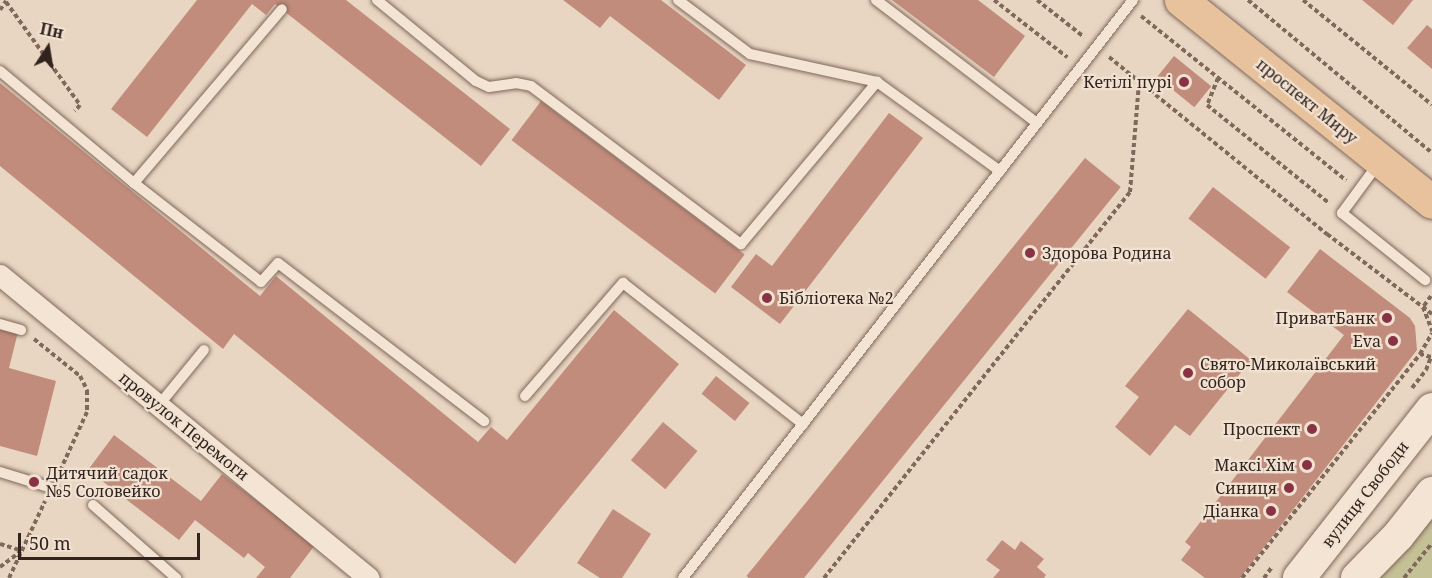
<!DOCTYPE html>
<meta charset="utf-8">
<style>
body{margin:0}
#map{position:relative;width:1432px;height:578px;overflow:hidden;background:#e8d6c2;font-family:"Noto Serif",serif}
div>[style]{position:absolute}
.green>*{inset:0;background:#c5c197}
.building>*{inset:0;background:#c28c7c;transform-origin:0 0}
.path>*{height:4px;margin-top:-2px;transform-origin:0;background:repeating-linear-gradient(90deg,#80685b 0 4.5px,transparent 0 7.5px)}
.roads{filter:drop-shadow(0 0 2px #80685b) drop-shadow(0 0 2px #80685b)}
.lane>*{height:10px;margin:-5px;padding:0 5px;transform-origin:5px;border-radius:5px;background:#f4e4d4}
.street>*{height:21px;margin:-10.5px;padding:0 10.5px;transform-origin:10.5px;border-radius:10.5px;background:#f4e4d4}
.secondary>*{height:32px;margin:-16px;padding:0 16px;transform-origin:16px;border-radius:16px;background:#f4e4d4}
.primary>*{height:33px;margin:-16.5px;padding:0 16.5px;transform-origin:16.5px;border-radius:16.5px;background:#e8c29d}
.dots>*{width:16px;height:16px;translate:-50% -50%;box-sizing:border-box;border:3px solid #f1e1d1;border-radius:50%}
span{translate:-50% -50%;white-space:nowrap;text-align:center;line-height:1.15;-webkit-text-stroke:4.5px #f1e1d1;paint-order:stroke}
.poi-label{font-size:16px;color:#31241e}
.right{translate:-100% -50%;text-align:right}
.left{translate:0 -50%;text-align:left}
.street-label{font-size:16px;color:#31241e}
.north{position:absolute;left:18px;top:18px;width:60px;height:60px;-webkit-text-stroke:4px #f1e1d1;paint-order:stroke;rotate:12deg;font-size:16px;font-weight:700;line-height:24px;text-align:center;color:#31241e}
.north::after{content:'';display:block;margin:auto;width:21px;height:27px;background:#31241e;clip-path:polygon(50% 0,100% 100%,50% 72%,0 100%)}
.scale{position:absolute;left:18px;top:533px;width:182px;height:27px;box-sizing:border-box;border:3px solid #31241e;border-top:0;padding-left:8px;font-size:18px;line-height:21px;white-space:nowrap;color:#31241e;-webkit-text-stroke:4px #f1e1d1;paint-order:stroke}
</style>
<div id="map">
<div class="green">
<i style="clip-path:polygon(1432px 511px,1432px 578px,1372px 578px)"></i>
</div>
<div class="building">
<i style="clip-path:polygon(197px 0,346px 0,510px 129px,481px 166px,275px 4px,266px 15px,252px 4px,147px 137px,111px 109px)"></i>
<i style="clip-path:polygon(563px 0,661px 0,746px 65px,719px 100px,610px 16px,600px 28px)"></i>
<i style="clip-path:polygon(892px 0,978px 0,1025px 36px,994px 77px)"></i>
<i style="clip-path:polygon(1362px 0,1413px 0,1393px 25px)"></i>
<i style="clip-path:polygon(1427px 25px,1432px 29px,1432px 69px,1407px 48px)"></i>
<i style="left:1174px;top:56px;width:48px;height:27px;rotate:39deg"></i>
<i style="clip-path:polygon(0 83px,260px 296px,276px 276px,478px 442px,491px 427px,507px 440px,614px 310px,679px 364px,515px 564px,234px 334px,223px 349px,0 166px)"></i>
<i style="left:541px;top:101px;width:255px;height:49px;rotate:37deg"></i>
<i style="clip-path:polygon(889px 113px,923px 138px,780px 324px,731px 287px,756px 254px,772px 266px)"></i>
<i style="left:1085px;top:158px;width:46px;height:538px;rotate:39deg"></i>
<i style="left:1213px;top:187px;width:98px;height:40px;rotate:38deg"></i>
<i style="clip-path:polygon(1320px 249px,1410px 318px,1415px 326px,1417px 350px,1240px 578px,1205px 578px,1181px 560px,1191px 547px,1185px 542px,1344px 335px,1287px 292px)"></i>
<i style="clip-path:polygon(1188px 309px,1251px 360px,1190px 436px,1175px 425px,1150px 456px,1115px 427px,1139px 397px,1125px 386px)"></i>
<i style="clip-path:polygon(0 327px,18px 332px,9px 368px,56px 381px,37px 456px,0 446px)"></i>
<i style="left:716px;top:376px;width:43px;height:23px;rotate:39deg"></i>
<i style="left:663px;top:422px;width:45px;height:50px;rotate:40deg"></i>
<i style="clip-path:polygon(114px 435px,201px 501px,222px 474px,315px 545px,290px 578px,256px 578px,265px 567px,248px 553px,244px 558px,195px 520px,179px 540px,88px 470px)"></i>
<i style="clip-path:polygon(613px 509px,651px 534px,622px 578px,600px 578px,577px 563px)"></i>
<i style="clip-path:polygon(1002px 540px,1015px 550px,1021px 541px,1044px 559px,1037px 567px,1046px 575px,1044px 578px,993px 578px,1000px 570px,986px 560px)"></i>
</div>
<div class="path">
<i style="left:994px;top:0;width:93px;rotate:38deg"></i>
<i style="left:1037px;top:0;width:60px;rotate:38.2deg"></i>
<i style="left:1248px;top:0;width:239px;rotate:39.7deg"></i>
<i style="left:1303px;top:0;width:166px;rotate:39.1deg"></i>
<i style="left:6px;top:2px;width:127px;rotate:54.3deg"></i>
<i style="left:80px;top:105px;width:8px;rotate:130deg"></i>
<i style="left:0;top:10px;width:11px;rotate:-56deg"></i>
<i style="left:1141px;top:16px;width:263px;rotate:38.7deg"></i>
<i style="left:1109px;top:57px;width:281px;rotate:39.1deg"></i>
<i style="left:1327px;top:234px;width:132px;rotate:37.3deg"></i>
<i style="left:1218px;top:78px;width:29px;rotate:112deg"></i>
<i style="left:1207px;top:105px;width:156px;rotate:38.8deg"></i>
<i style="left:1431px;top:296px;width:14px;rotate:126deg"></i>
<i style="left:1423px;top:307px;width:26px;rotate:69deg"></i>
<i style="left:34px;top:339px;width:59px;rotate:38.8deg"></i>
<i style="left:80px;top:376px;width:16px;rotate:63deg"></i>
<i style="left:87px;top:390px;width:22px;rotate:90deg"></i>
<i style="left:87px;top:412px;width:67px;rotate:114.7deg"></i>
<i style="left:1412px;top:388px;width:23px;rotate:-52deg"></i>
<i style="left:1426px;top:370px;width:14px;rotate:-69deg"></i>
<i style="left:1431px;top:357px;width:11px;rotate:-165deg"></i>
<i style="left:0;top:544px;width:21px;rotate:17deg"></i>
<i style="left:0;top:567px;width:26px;rotate:-37deg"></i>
<i style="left:9px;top:578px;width:85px;rotate:-64.9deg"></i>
<i style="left:824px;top:578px;width:493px;rotate:-51.6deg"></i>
<i style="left:1130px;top:192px;width:110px;rotate:-85.3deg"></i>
<i style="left:1242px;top:578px;width:286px;rotate:-51.5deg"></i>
<i style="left:1420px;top:354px;width:24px;rotate:-60deg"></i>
<i style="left:1264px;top:578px;width:14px;rotate:-54deg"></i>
<i style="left:1404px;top:578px;width:45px;rotate:-51.3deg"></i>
</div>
<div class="roads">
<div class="lane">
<i style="left:377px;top:0;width:128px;rotate:39.3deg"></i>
<i style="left:476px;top:81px;width:14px;rotate:25deg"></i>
<i style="left:489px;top:87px;width:27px;rotate:-8deg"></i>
<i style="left:516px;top:83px;width:15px;rotate:11deg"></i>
<i style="left:531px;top:86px;width:263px;rotate:37deg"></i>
<i style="left:741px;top:244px;width:212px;rotate:-50deg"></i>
<i style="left:678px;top:0;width:90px;rotate:36.9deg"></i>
<i style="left:750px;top:54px;width:130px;rotate:12.4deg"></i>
<i style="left:877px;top:82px;width:152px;rotate:35.9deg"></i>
<i style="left:876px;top:0;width:203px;rotate:37.4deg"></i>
<i style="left:0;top:71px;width:175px;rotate:39.9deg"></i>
<i style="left:134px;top:183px;width:161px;rotate:37.9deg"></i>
<i style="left:261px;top:282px;width:25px;rotate:-48deg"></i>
<i style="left:278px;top:263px;width:260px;rotate:37.5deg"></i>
<i style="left:1378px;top:164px;width:61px;rotate:126.3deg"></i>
<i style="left:1342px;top:213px;width:107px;rotate:38.9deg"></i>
<i style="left:134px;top:183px;width:228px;rotate:-49.6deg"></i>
<i style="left:0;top:324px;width:22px;rotate:16deg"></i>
<i style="left:525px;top:396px;width:150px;rotate:-49.1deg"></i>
<i style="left:623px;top:283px;width:229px;rotate:38.1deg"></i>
<i style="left:159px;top:405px;width:71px;rotate:-50.7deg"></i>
<i style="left:0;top:472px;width:54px;rotate:17.1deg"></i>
<i style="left:93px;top:505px;width:111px;rotate:41.3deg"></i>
<i style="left:683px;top:578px;width:733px;rotate:-52.1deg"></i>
</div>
<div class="street">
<i style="left:0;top:275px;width:477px;rotate:39.4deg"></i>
</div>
<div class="secondary">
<i style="left:1299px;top:578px;width:215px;rotate:-51.8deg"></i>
<i style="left:1357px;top:578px;width:59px;rotate:-45.7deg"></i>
<i style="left:1398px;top:536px;width:55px;rotate:-51.7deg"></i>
</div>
<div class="primary">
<i style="left:1181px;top:0;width:322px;rotate:38.8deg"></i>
</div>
</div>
<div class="dots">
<i style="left:1184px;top:82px;background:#883243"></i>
<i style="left:1030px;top:253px;background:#883243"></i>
<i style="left:767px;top:298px;background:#883243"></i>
<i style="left:1387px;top:318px;background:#883243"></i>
<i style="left:1393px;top:341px;background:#883243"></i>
<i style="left:1188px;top:373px;background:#883243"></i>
<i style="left:1312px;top:429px;background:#883243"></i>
<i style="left:1307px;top:465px;background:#883243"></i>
<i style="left:34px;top:482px;background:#883243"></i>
<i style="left:1289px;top:488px;background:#883243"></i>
<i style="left:1271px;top:511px;background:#883243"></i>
</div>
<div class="poi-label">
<span class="right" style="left:1172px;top:82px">Кетілі пурі</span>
<span class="left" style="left:1042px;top:253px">Здорова Родина</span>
<span class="left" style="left:779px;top:298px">Бібліотека №2</span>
<span class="right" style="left:1375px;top:318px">ПриватБанк</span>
<span class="right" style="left:1381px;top:341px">Eva</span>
<span class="left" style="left:1200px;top:373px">Свято-Миколаївський<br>собор</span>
<span class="right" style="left:1300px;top:429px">Проспект</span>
<span class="right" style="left:1295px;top:465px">Максі Хім</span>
<span class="left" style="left:46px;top:482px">Дитячий садок<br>№5 Соловейко</span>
<span class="right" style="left:1277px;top:488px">Синиця</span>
<span class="right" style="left:1259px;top:511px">Діанка</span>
</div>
<div class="street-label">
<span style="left:1307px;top:101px;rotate:39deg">проспект Миру</span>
<span style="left:184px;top:426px;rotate:39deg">провулок Перемоги</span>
<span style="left:1365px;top:494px;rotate:-52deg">вулиця Свободи</span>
</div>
<div class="north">Пн</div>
<div class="scale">50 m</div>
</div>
